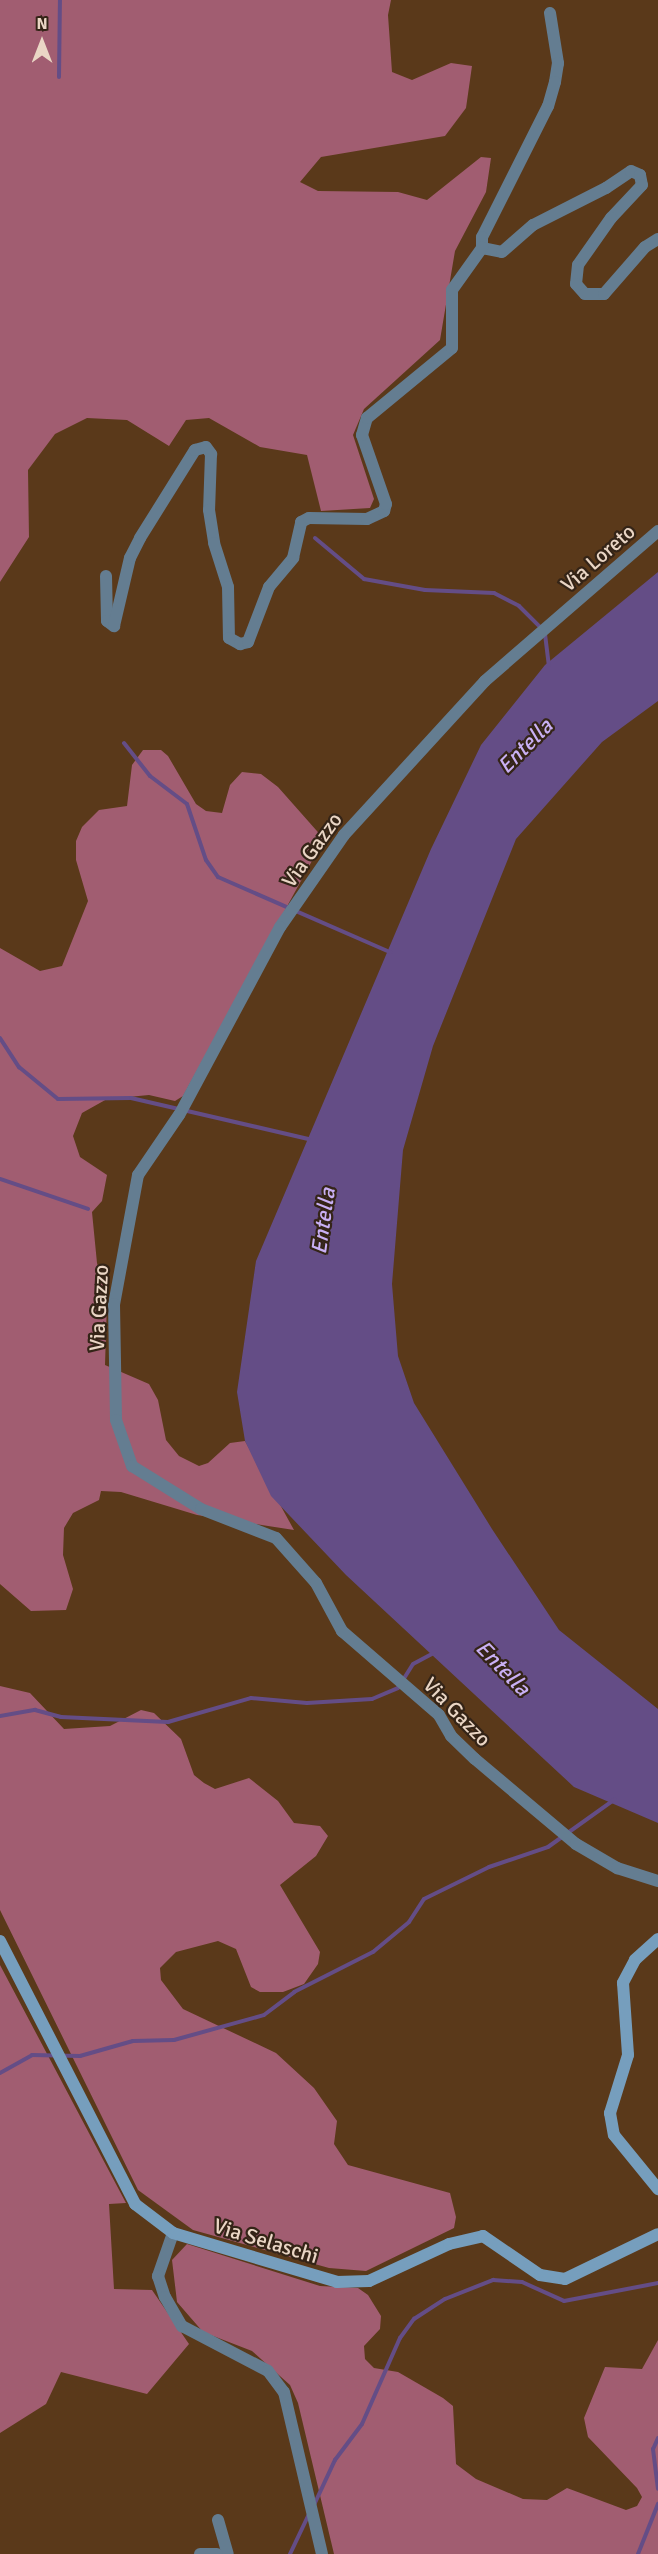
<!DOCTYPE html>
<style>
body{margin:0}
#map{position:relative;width:658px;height:2554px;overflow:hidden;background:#5a391a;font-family:Signika,sans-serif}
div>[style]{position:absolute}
.forest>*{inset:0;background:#a15d71}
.water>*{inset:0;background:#644d86}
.stream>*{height:4px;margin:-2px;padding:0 2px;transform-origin:2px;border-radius:2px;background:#644d86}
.street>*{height:12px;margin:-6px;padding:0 6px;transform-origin:6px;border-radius:6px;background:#647d91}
.secondary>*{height:12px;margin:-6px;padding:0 6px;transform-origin:6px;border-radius:6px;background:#769ebd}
span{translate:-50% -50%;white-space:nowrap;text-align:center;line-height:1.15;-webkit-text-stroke:4.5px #342417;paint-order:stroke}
.street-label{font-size:21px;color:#ead6c5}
.water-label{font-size:22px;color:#c9b0f4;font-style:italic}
.north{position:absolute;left:12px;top:12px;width:60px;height:60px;-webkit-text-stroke:4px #342417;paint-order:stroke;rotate:0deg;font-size:16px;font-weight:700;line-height:24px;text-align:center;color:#ead6c5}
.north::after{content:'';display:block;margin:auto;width:21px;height:27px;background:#ead6c5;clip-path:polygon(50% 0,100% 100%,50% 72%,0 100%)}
</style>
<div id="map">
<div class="forest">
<i style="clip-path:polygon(0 0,391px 0,388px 15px,392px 72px,412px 80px,451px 63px,472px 66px,466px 108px,445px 136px,321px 157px,300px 182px,318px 191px,398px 192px,427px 200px,481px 157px,491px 158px,486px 192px,455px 251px,440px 340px,364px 409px,353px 435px,374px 499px,370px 508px,321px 511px,307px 455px,260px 447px,209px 418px,186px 420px,169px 446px,127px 420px,87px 418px,55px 434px,28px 470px,29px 537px,0 582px)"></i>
<i style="clip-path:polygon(143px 750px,161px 750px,168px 756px,196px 804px,206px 811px,222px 813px,230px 785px,242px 772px,261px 774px,278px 787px,324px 839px,183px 1096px,175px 1101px,149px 1095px,107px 1099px,82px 1113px,73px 1136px,80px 1157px,107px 1175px,102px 1201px,92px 1212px,97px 1263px,107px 1301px,105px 1365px,149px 1384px,158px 1400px,166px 1440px,179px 1456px,199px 1466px,208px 1463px,230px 1443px,245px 1441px,294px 1530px,197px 1515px,121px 1492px,101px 1491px,99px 1500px,73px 1513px,64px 1528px,63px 1555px,73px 1589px,66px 1610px,31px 1611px,0 1584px,0 948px,40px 971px,62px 966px,88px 901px,76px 860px,76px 841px,82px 827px,99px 810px,127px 806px,132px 765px)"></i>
<i style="clip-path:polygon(0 1686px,30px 1693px,64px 1729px,110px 1726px,141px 1710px,154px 1713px,181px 1739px,194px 1775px,204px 1783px,215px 1789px,249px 1778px,278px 1801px,294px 1823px,320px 1826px,328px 1836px,316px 1856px,280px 1885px,320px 1952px,318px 1964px,304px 1984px,283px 1992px,260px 1992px,251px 1987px,236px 1949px,218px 1941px,176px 1952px,160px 1968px,161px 1980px,183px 2009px,276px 2053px,314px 2088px,337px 2121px,334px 2144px,348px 2165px,450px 2193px,456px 2217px,454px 2228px,366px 2271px,329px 2268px,193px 2230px,138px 2190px,0 1910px)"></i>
<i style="clip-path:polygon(0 1965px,126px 2203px,109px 2204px,114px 2289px,152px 2290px,189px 2344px,147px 2394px,61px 2372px,46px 2404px,0 2433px)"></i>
<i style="clip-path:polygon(187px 2244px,320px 2286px,358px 2288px,368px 2295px,381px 2316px,380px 2329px,364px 2346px,365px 2359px,374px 2368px,398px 2372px,443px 2398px,453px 2406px,456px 2464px,476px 2479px,523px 2499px,547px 2500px,567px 2488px,626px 2510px,637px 2506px,642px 2497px,637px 2488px,588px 2437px,584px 2418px,605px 2367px,642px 2369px,658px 2340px,658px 2554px,334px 2554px,298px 2403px,290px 2385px,252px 2351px,203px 2332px,177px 2302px,172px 2260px)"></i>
</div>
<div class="water">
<i style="clip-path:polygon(658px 572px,658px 701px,602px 742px,516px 839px,433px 1046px,403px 1150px,392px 1284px,398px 1356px,414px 1403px,492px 1529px,559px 1630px,658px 1709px,658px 1823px,574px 1787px,346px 1575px,271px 1496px,245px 1441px,237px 1392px,256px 1261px,431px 849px,481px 745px,545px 665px)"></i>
</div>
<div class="stream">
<i style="left:59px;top:77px;width:77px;rotate:-89.3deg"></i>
<i style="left:315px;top:538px;width:64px;rotate:39.9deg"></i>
<i style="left:364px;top:579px;width:62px;rotate:10.2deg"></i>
<i style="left:425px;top:590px;width:69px;rotate:2.5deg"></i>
<i style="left:494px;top:593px;width:28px;rotate:27deg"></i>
<i style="left:519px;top:606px;width:31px;rotate:45deg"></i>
<i style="left:545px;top:634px;width:31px;rotate:83deg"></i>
<i style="left:124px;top:743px;width:42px;rotate:51.8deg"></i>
<i style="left:150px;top:776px;width:46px;rotate:37.1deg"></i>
<i style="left:187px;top:804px;width:59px;rotate:71.3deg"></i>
<i style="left:206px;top:860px;width:21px;rotate:55deg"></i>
<i style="left:218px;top:877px;width:188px;rotate:23.6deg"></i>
<i style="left:0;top:1038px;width:35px;rotate:57deg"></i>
<i style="left:19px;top:1067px;width:50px;rotate:39.4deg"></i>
<i style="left:58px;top:1099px;width:73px;rotate:-0.8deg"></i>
<i style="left:131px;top:1098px;width:182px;rotate:13deg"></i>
<i style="left:0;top:1179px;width:93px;rotate:18.8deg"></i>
<i style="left:0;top:1716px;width:36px;rotate:-10deg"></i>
<i style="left:35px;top:1710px;width:27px;rotate:15deg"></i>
<i style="left:61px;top:1717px;width:107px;rotate:2.7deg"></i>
<i style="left:168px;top:1722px;width:86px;rotate:-16.1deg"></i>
<i style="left:251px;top:1698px;width:56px;rotate:5.1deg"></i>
<i style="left:307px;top:1703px;width:65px;rotate:-3.5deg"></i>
<i style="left:372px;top:1699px;width:28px;rotate:-23deg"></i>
<i style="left:398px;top:1688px;width:28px;rotate:-58deg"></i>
<i style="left:413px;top:1664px;width:24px;rotate:-28deg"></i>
<i style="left:0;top:2073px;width:37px;rotate:-29deg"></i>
<i style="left:32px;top:2055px;width:48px;rotate:1.2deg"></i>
<i style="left:80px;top:2056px;width:55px;rotate:-15.8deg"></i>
<i style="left:133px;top:2041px;width:41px;rotate:-1.4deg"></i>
<i style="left:174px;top:2040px;width:93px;rotate:-15.5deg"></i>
<i style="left:264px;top:2015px;width:38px;rotate:-37deg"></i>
<i style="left:294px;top:1992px;width:89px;rotate:-26.9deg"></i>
<i style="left:373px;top:1952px;width:47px;rotate:-39.8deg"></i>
<i style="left:409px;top:1922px;width:27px;rotate:-57deg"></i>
<i style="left:424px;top:1899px;width:72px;rotate:-26.2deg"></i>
<i style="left:489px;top:1867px;width:62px;rotate:-18.7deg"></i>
<i style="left:548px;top:1847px;width:82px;rotate:-35.6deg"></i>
<i style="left:658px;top:2438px;width:12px;rotate:114deg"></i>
<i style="left:653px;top:2449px;width:40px;rotate:82.9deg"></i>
<i style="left:314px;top:2505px;width:50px;rotate:-65deg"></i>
<i style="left:335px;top:2460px;width:45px;rotate:-53.1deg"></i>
<i style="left:362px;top:2424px;width:94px;rotate:-66.2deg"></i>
<i style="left:400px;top:2338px;width:24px;rotate:-54deg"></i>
<i style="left:414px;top:2319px;width:37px;rotate:-33deg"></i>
<i style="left:445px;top:2299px;width:52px;rotate:-21.6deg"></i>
<i style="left:493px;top:2280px;width:29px;rotate:4deg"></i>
<i style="left:522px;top:2282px;width:46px;rotate:24.3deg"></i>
<i style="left:564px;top:2301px;width:96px;rotate:-10.8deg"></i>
<i style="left:290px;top:2554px;width:44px;rotate:-64.6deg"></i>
<i style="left:638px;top:2554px;width:54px;rotate:-68.2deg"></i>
</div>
<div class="street">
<i style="left:550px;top:13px;width:51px;rotate:80.9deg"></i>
<i style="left:558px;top:63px;width:19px;rotate:99deg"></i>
<i style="left:555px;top:82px;width:25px;rotate:106deg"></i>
<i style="left:548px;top:106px;width:147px;rotate:116.7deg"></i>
<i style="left:482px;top:237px;width:11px;rotate:90deg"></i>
<i style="left:482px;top:248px;width:20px;rotate:11deg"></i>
<i style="left:502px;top:252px;width:41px;rotate:-41.1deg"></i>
<i style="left:533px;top:225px;width:82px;rotate:-26.9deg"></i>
<i style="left:606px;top:188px;width:30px;rotate:-34deg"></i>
<i style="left:631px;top:171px;width:10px;rotate:24deg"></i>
<i style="left:640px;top:175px;width:10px;rotate:79deg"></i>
<i style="left:642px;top:185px;width:45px;rotate:133.2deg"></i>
<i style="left:611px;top:218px;width:57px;rotate:125.1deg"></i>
<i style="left:578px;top:265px;width:19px;rotate:96deg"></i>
<i style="left:576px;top:284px;width:13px;rotate:48deg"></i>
<i style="left:585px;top:294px;width:19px"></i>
<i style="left:604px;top:294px;width:62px;rotate:-48.9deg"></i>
<i style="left:645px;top:247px;width:15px;rotate:-32deg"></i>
<i style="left:658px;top:531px;width:229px;rotate:139.1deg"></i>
<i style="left:485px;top:681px;width:209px;rotate:132.5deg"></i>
<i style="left:344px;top:835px;width:112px;rotate:124.8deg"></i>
<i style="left:280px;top:927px;width:213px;rotate:118.2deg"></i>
<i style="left:179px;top:1115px;width:73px;rotate:124.3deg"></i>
<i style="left:138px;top:1175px;width:131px;rotate:100.5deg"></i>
<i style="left:114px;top:1304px;width:116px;rotate:89deg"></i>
<i style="left:116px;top:1420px;width:49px;rotate:70.8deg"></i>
<i style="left:132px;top:1466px;width:81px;rotate:31.9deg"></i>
<i style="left:201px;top:1509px;width:80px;rotate:21.1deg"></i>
<i style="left:276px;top:1538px;width:60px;rotate:48.4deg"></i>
<i style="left:316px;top:1583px;width:55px;rotate:61.6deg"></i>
<i style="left:342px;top:1631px;width:128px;rotate:40.9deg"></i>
<i style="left:439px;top:1715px;width:24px;rotate:60deg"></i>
<i style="left:451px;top:1736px;width:33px;rotate:44deg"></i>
<i style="left:475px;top:1759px;width:132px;rotate:40.1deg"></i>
<i style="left:576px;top:1844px;width:48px;rotate:30.3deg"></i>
<i style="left:617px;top:1868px;width:43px;rotate:17.6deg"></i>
<i style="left:106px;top:576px;width:45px;rotate:88.7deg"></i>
<i style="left:107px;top:621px;width:9px;rotate:36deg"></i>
<i style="left:114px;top:626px;width:70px;rotate:-76.8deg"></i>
<i style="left:130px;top:558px;width:22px;rotate:-63deg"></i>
<i style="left:140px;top:538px;width:104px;rotate:-58deg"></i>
<i style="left:195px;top:450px;width:11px;rotate:-15deg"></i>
<i style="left:206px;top:447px;width:9px;rotate:54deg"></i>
<i style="left:211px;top:454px;width:56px;rotate:92deg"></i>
<i style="left:209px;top:510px;width:33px;rotate:81deg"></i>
<i style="left:214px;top:543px;width:46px;rotate:72.3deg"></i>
<i style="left:228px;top:587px;width:51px;rotate:88.9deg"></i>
<i style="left:229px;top:638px;width:13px;rotate:29deg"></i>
<i style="left:240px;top:644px;width:8px;rotate:-14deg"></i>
<i style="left:248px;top:642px;width:59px;rotate:-69.1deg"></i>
<i style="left:269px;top:587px;width:38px;rotate:-50deg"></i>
<i style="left:293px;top:558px;width:37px;rotate:-77deg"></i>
<i style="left:301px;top:522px;width:9px;rotate:-27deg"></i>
<i style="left:309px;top:518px;width:58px;rotate:1deg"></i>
<i style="left:367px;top:519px;width:19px;rotate:-25deg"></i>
<i style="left:384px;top:511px;width:7px;rotate:-74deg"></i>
<i style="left:386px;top:504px;width:73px;rotate:-109.2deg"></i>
<i style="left:362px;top:435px;width:18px;rotate:-74deg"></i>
<i style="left:367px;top:418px;width:110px;rotate:-39.5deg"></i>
<i style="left:452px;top:348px;width:58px;rotate:-90deg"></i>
<i style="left:452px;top:290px;width:52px;rotate:-54.5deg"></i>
<i style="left:173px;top:2233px;width:46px;rotate:109.2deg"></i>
<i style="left:158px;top:2276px;width:22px;rotate:72deg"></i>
<i style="left:165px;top:2297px;width:34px;rotate:60deg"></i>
<i style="left:182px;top:2326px;width:97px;rotate:27.6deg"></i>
<i style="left:268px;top:2371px;width:26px;rotate:53deg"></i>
<i style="left:284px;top:2392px;width:166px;rotate:76.8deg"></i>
<i style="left:218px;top:2520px;width:35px;rotate:74deg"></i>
<i style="left:200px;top:2554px;width:17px"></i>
</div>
<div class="secondary">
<i style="left:658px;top:1939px;width:31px;rotate:138deg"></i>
<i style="left:635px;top:1960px;width:26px;rotate:118deg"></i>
<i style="left:623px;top:1983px;width:72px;rotate:86deg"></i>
<i style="left:628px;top:2055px;width:61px;rotate:107.2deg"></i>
<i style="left:610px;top:2113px;width:22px;rotate:80deg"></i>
<i style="left:614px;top:2135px;width:70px;rotate:50.8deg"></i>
<i style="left:0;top:1941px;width:296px;rotate:62.8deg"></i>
<i style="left:135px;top:2204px;width:48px;rotate:37.3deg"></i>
<i style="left:173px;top:2233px;width:171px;rotate:16.6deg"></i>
<i style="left:337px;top:2282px;width:32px;rotate:-2deg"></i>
<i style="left:369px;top:2281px;width:88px;rotate:-24.8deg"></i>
<i style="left:449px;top:2244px;width:35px;rotate:-13deg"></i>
<i style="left:483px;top:2236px;width:69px;rotate:34.4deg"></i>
<i style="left:540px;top:2275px;width:25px;rotate:9deg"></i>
<i style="left:565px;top:2279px;width:103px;rotate:-25.8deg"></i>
</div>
<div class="street-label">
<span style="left:598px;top:558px;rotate:-41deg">Via Loreto</span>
<span style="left:312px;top:850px;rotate:-54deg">Via Gazzo</span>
<span style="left:99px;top:1308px;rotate:-87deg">Via Gazzo</span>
<span style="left:457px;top:1712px;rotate:46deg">Via Gazzo</span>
<span style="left:266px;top:2241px;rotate:17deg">Via Selaschi</span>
</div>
<div class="water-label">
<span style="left:525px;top:746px;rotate:-45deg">Entella</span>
<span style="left:323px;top:1221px;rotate:-82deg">Entella</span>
<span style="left:503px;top:1668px;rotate:46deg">Entella</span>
</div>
<div class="north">N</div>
</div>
